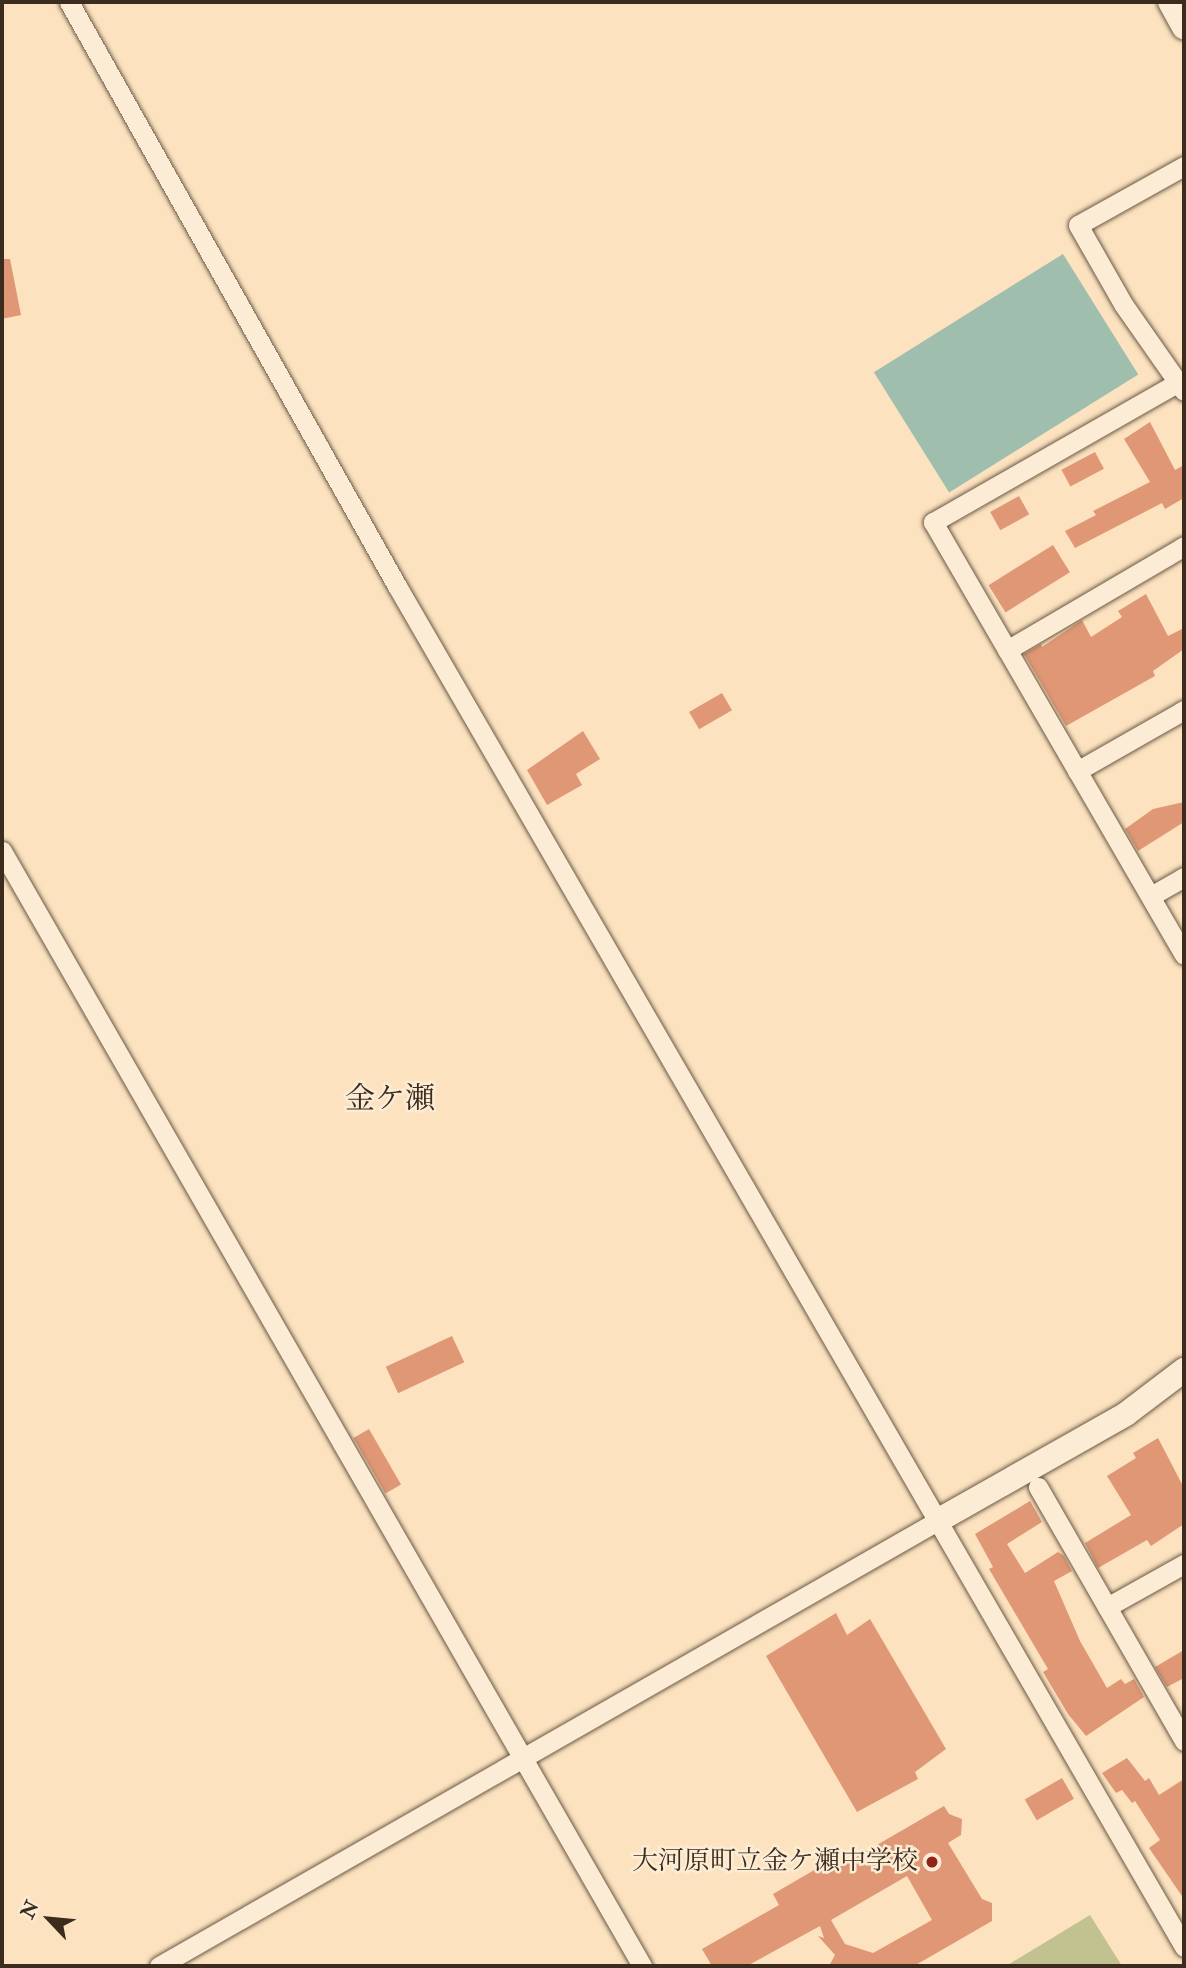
<!DOCTYPE html>
<meta charset="utf-8">
<style>
body{margin:0}
#map{position:relative;width:1186px;height:1968px;overflow:hidden;background:#fce2bf;font-family:"IM FELL Double Pica","Noto Serif JP",serif}
div>[style]{position:absolute}
.green>*{inset:0;background:#c2c290}
.water>*{inset:0;background:#a0beae;transform-origin:0 0}
.building>*{inset:0;background:#df9775;transform-origin:0 0}
.roads{filter:drop-shadow(0 0 2px #6b5a46) drop-shadow(0 0 2px #6b5a46)}
.minor>*{height:19px;margin:-9.5px;padding:0 9.5px;transform-origin:9.5px;border-radius:9.5px;background:#fdecd5}
.tertiary>*{height:24px;margin:-12px;padding:0 12px;transform-origin:12px;border-radius:12px;background:#fdecd5}
.dots>*{width:19px;height:19px;translate:-50% -50%;box-sizing:border-box;border:4px solid #fdecd5;border-radius:50%}
span{translate:-50% -50%;white-space:nowrap;text-align:center;line-height:1.15;-webkit-text-stroke:5px #fdecd5;paint-order:stroke}
.poi-label{font-size:26px;color:#3b2c1e}
.right{translate:-100% -50%;text-align:right}
.quarter-label{font-size:30px;color:#3b2c1e}
.frame{position:absolute;inset:0;border:4px solid #3b2c1e;pointer-events:none}
.north{position:absolute;left:14px;top:1884px;width:70px;height:70px;-webkit-text-stroke:5px #fdecd5;paint-order:stroke;rotate:296deg;font-size:19px;font-weight:700;line-height:28px;text-align:center;color:#3b2c1e}
.north::after{content:'';display:block;margin:auto;width:24px;height:32px;background:#3b2c1e;clip-path:polygon(50% 0,100% 100%,50% 72%,0 100%)}
</style>
<div id="map">
<div class="green">
<i style="clip-path:polygon(1090px 1915px,1122px 1966px,1006px 1966px)"></i>
</div>
<div class="water">
<i style="left:1063px;top:254px;width:142px;height:223px;rotate:58deg"></i>
</div>
<div class="building">
<i style="clip-path:polygon(2px 259px,10px 259px,21px 315px,2px 319px)"></i>
<i style="clip-path:polygon(1150px 422px,1175px 470px,1184px 465px,1184px 498px,1165px 509px,1162px 503px,1075px 548px,1065px 531px,1096px 515px,1093px 511px,1150px 482px,1124px 439px)"></i>
<i style="left:1095px;top:452px;width:19px;height:38px;rotate:62deg"></i>
<i style="left:1019px;top:496px;width:21px;height:33px;rotate:61deg"></i>
<i style="left:1053px;top:545px;width:32px;height:76px;rotate:58deg"></i>
<i style="clip-path:polygon(1146px 594px,1168px 636px,1184px 628px,1184px 649px,1153px 671px,1155px 676px,1066px 726px,1024px 654px,1041px 644px,1042px 647px,1082px 620px,1091px 637px,1122px 617px,1118px 611px)"></i>
<i style="left:722px;top:693px;width:20px;height:38px;rotate:60deg"></i>
<i style="clip-path:polygon(583px 731px,600px 759px,576px 774px,582px 785px,547px 805px,527px 770px)"></i>
<i style="clip-path:polygon(1184px 802px,1184px 822px,1138px 851px,1125px 829px,1153px 809px)"></i>
<i style="left:452px;top:1336px;width:29px;height:73px;rotate:65deg"></i>
<i style="left:369px;top:1429px;width:64px;height:18px;rotate:60deg"></i>
<i style="clip-path:polygon(1158px 1438px,1184px 1488px,1184px 1524px,1151px 1546px,1147px 1540px,1098px 1568px,1085px 1543px,1131px 1515px,1107px 1476px,1136px 1458px,1133px 1453px)"></i>
<i style="clip-path:polygon(1030px 1501px,1042px 1522px,1007px 1544px,1025px 1573px,1058px 1552px,1064px 1556px,1072px 1571px,1054px 1581px,1080px 1641px,1107px 1688px,1121px 1679px,1125px 1684px,1134px 1679px,1144px 1697px,1086px 1736px,1068px 1714px,1043px 1672px,1048px 1669px,989px 1569px,993px 1567px,975px 1534px)"></i>
<i style="clip-path:polygon(836px 1613px,847px 1635px,870px 1619px,946px 1749px,915px 1772px,918px 1779px,857px 1812px,766px 1656px)"></i>
<i style="clip-path:polygon(1184px 1650px,1184px 1678px,1167px 1687px,1155px 1667px)"></i>
<i style="clip-path:polygon(1127px 1758px,1145px 1781px,1149px 1778px,1159px 1795px,1184px 1779px,1184px 1899px,1149px 1848px,1160px 1840px,1135px 1801px,1132px 1803px,1122px 1790px,1116px 1793px,1102px 1773px)"></i>
<i style="left:1062px;top:1778px;width:24px;height:43px;rotate:60deg"></i>
<i style="clip-path:polygon(evenodd,944px 1806px,949px 1814px,962px 1819px,961px 1835px,948px 1843px,982px 1899px,992px 1903px,992px 1921px,914px 1966px,829px 1966px,835px 1955px,818px 1936px,824px 1938px,820px 1926px,747px 1966px,712px 1966px,702px 1949px,779px 1905px,773px 1894px,823px 1865px,827px 1874px,944px 1806px,907px 1876px,932px 1920px,873px 1953px,845px 1944px,831px 1920px,907px 1876px)"></i>
</div>
<div class="roads">
<div class="minor">
<i style="left:69px;top:2px;width:670px;rotate:60.68deg"></i>
<i style="left:397px;top:586px;width:1572px;rotate:59.96deg"></i>
<i style="left:1184px;top:166px;width:121px;rotate:150.9deg"></i>
<i style="left:1078px;top:225px;width:91px;rotate:60.3deg"></i>
<i style="left:1123px;top:304px;width:106px;rotate:55deg"></i>
<i style="left:1177px;top:383px;width:281px;rotate:150.3deg"></i>
<i style="left:933px;top:522px;width:500px;rotate:59.9deg"></i>
<i style="left:1007px;top:650px;width:205px;rotate:-30.4deg"></i>
<i style="left:1077px;top:771px;width:123px;rotate:-29.7deg"></i>
<i style="left:2px;top:851px;width:1286px;rotate:60.14deg"></i>
<i style="left:1151px;top:896px;width:38px;rotate:-30deg"></i>
<i style="left:1038px;top:1487px;width:293px;rotate:60.1deg"></i>
<i style="left:1107px;top:1607px;width:88px;rotate:-29.2deg"></i>
<i style="left:159px;top:1966px;width:899px;rotate:-29.76deg"></i>
</div>
<div class="tertiary">
<i style="left:1170px;top:2px;width:29px;rotate:61deg"></i>
<i style="left:939px;top:1520px;width:215px;rotate:-29.5deg"></i>
<i style="left:1126px;top:1414px;width:73px;rotate:-37.2deg"></i>
</div>
</div>
<div class="dots">
<i style="left:932px;top:1862px;background:#8f2418"></i>
</div>
<div class="poi-label">
<span class="right" style="left:918px;top:1862px">大河原町立金ケ瀬中学校</span>
</div>
<div class="quarter-label">
<span style="left:390px;top:1099px">金ケ瀬</span>
</div>
<div class="frame"></div>
<div class="north">N</div>
</div>
